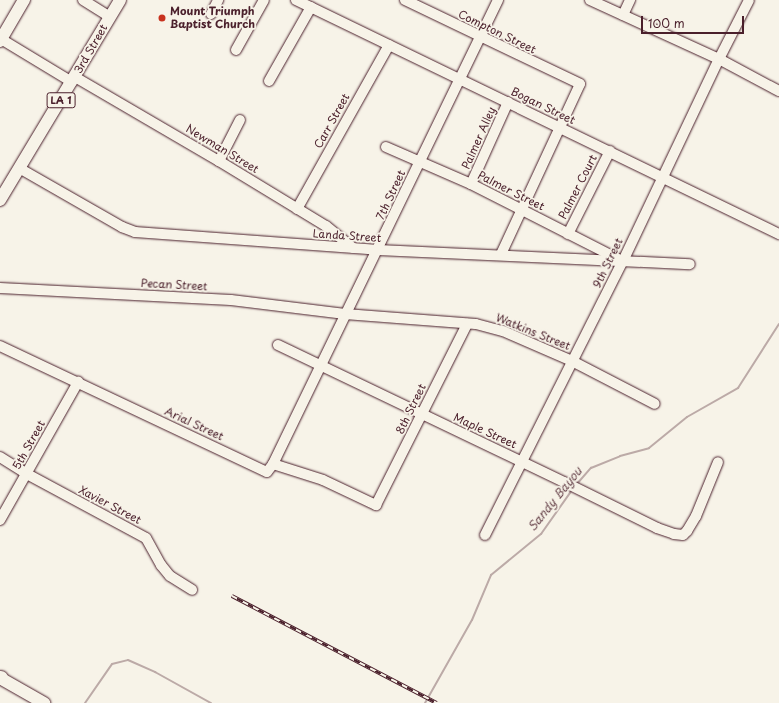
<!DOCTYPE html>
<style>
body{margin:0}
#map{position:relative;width:779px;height:703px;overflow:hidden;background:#f7f3e8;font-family:"Playpen Sans",sans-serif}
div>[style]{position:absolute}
.stream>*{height:2px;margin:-1px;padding:0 1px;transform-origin:1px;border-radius:1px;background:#bcaaa7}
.roads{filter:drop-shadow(0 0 1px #4a1f2b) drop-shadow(0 0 1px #4a1f2b)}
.minor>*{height:10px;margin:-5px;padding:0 5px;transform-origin:5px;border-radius:5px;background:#f7f3e8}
.major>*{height:12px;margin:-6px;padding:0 6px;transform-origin:6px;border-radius:6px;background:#f7f3e8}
.highway>*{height:14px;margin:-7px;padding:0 7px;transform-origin:7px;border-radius:7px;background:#f7f3e8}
.rail>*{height:3.5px;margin-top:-1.75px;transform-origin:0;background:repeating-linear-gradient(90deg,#f7f3e8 0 6px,#4a1f2b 0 12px);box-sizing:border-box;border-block:1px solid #4a1f2b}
.dots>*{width:11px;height:11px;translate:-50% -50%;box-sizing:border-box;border:2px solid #f7f3e8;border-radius:50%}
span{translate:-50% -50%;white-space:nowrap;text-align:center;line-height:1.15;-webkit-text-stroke:3.5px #f7f3e8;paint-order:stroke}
.shield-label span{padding:1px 3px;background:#f7f3e8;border:1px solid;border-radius:3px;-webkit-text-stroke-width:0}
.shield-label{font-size:10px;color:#4a1f2b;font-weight:700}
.poi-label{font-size:11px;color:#4a1f2b;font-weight:700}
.left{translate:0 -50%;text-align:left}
.street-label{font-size:11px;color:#4a1f2b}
.water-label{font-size:12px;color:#6c4950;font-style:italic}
.scale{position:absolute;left:641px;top:16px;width:103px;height:18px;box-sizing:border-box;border:2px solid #4a1f2b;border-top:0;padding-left:5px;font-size:12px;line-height:14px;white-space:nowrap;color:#4a1f2b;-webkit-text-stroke:3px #f7f3e8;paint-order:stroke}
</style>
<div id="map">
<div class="stream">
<i style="left:576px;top:485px;width:23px;rotate:-49deg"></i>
<i style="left:591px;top:468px;width:31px;rotate:-22deg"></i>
<i style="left:620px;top:456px;width:30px;rotate:-15deg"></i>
<i style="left:649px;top:448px;width:49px;rotate:-39.2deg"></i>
<i style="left:687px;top:417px;width:59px;rotate:-29.6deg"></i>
<i style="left:738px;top:388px;width:76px;rotate:-57.4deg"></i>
<i style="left:85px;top:703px;width:47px;rotate:-55.3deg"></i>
<i style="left:112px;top:664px;width:16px;rotate:-14deg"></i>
<i style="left:128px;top:660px;width:30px;rotate:24deg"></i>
<i style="left:155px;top:672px;width:64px;rotate:29deg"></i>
<i style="left:425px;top:703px;width:95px;rotate:-60.5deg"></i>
<i style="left:472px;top:620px;width:49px;rotate:-67.1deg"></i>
<i style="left:491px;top:575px;width:65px;rotate:-39.4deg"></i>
<i style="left:541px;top:534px;width:54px;rotate:-54.8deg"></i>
</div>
<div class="roads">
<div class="minor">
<i style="left:83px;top:0;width:32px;rotate:32deg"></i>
<i style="left:296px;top:0;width:537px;rotate:25.85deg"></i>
<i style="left:405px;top:0;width:194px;rotate:25.6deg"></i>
<i style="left:580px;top:84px;width:187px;rotate:114.9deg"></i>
<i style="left:590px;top:0;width:142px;rotate:24.6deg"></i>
<i style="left:719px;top:59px;width:68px;rotate:28.1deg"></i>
<i style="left:211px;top:14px;width:16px;rotate:-63deg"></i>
<i style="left:623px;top:15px;width:17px;rotate:-65deg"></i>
<i style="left:1px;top:39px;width:83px;rotate:31.2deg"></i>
<i style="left:236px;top:50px;width:57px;rotate:-60.8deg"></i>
<i style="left:75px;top:77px;width:167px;rotate:30.3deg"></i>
<i style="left:219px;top:161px;width:125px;rotate:31.3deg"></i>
<i style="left:326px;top:226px;width:35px;rotate:39deg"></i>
<i style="left:269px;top:81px;width:85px;rotate:-60.4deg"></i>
<i style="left:386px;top:147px;width:93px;rotate:23.5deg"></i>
<i style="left:471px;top:184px;width:165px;rotate:27deg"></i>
<i style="left:219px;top:161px;width:46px;rotate:-62.9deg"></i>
<i style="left:19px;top:168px;width:119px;rotate:29.8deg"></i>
<i style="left:122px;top:227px;width:14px;rotate:21deg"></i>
<i style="left:135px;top:232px;width:244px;rotate:4.2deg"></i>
<i style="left:378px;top:250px;width:312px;rotate:2.6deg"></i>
<i style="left:471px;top:184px;width:90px;rotate:-65.7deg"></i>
<i style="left:297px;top:209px;width:188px;rotate:-60.7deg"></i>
<i style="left:568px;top:234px;width:93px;rotate:-63.2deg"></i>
<i style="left:0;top:288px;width:231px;rotate:3deg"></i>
<i style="left:231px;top:300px;width:115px;rotate:7deg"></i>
<i style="left:345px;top:314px;width:131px;rotate:4.4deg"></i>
<i style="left:476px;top:324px;width:28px;rotate:15deg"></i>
<i style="left:503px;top:331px;width:75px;rotate:23.5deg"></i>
<i style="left:572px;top:361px;width:93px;rotate:27.4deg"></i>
<i style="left:278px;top:345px;width:317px;rotate:25.6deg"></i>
<i style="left:564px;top:482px;width:104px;rotate:26.3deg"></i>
<i style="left:657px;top:528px;width:18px;rotate:19deg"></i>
<i style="left:674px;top:534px;width:9px;rotate:6deg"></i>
<i style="left:683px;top:535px;width:6px;rotate:-45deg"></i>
<i style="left:687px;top:531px;width:17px;rotate:-59deg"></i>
<i style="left:696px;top:516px;width:58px;rotate:-67.8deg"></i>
<i style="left:0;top:346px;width:295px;rotate:25.3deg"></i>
<i style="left:267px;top:472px;width:10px;rotate:-53deg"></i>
<i style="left:273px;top:464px;width:52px;rotate:17.7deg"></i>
<i style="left:323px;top:480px;width:59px;rotate:25.3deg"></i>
<i style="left:376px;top:505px;width:203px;rotate:-63.3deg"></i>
<i style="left:0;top:457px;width:32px;rotate:32deg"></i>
<i style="left:27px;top:474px;width:135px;rotate:28.3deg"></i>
<i style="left:146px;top:538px;width:31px;rotate:61deg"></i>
<i style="left:161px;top:565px;width:14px;rotate:51deg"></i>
<i style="left:170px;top:576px;width:26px;rotate:32deg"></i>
<i style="left:273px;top:464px;width:516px;rotate:-64.13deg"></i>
<i style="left:0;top:520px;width:159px;rotate:-60.5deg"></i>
<i style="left:485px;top:535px;width:307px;rotate:-63.3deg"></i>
<i style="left:623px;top:261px;width:224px;rotate:-64.6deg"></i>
<i style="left:719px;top:59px;width:66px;rotate:-63deg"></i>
</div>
<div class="major">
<i style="left:0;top:41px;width:48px;rotate:-59.7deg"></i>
<i style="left:0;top:200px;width:233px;rotate:-59deg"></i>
<i style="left:0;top:678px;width:51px;rotate:29.6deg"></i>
</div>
<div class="highway">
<i style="left:0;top:678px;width:1px"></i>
</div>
</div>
<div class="rail">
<i style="left:232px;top:596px;width:231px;rotate:27.6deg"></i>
</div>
<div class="dots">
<i style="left:162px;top:18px;background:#c8321e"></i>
</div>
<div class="shield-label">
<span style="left:61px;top:100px">LA 1</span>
</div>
<div class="poi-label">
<span class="left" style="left:170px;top:18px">Mount Triumph<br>Baptist Church</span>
</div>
<div class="street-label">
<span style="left:497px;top:32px;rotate:26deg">Compton Street</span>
<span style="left:91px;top:49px;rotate:-60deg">3rd Street</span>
<span style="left:543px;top:106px;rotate:26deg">Bogan Street</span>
<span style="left:332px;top:121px;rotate:-61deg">Carr Street</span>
<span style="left:479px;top:138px;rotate:-66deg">Palmer Alley</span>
<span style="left:222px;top:149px;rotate:31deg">Newman Street</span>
<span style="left:578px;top:187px;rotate:-63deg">Palmer Court</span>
<span style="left:511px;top:191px;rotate:27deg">Palmer Street</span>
<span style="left:391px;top:195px;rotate:-65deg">7th Street</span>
<span style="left:347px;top:236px;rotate:4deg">Landa Street</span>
<span style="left:608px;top:263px;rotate:-64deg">9th Street</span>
<span style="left:174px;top:285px;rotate:3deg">Pecan Street</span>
<span style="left:533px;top:332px;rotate:22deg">Watkins Street</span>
<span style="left:411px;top:409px;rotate:-64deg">8th Street</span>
<span style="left:194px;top:424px;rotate:25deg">Arial Street</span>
<span style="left:485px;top:431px;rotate:25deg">Maple Street</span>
<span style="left:29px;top:445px;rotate:-61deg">5th Street</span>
<span style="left:110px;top:505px;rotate:28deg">Xavier Street</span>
</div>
<div class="water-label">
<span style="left:555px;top:499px;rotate:-51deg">Sandy Bayou</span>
</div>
<div class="scale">100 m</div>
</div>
